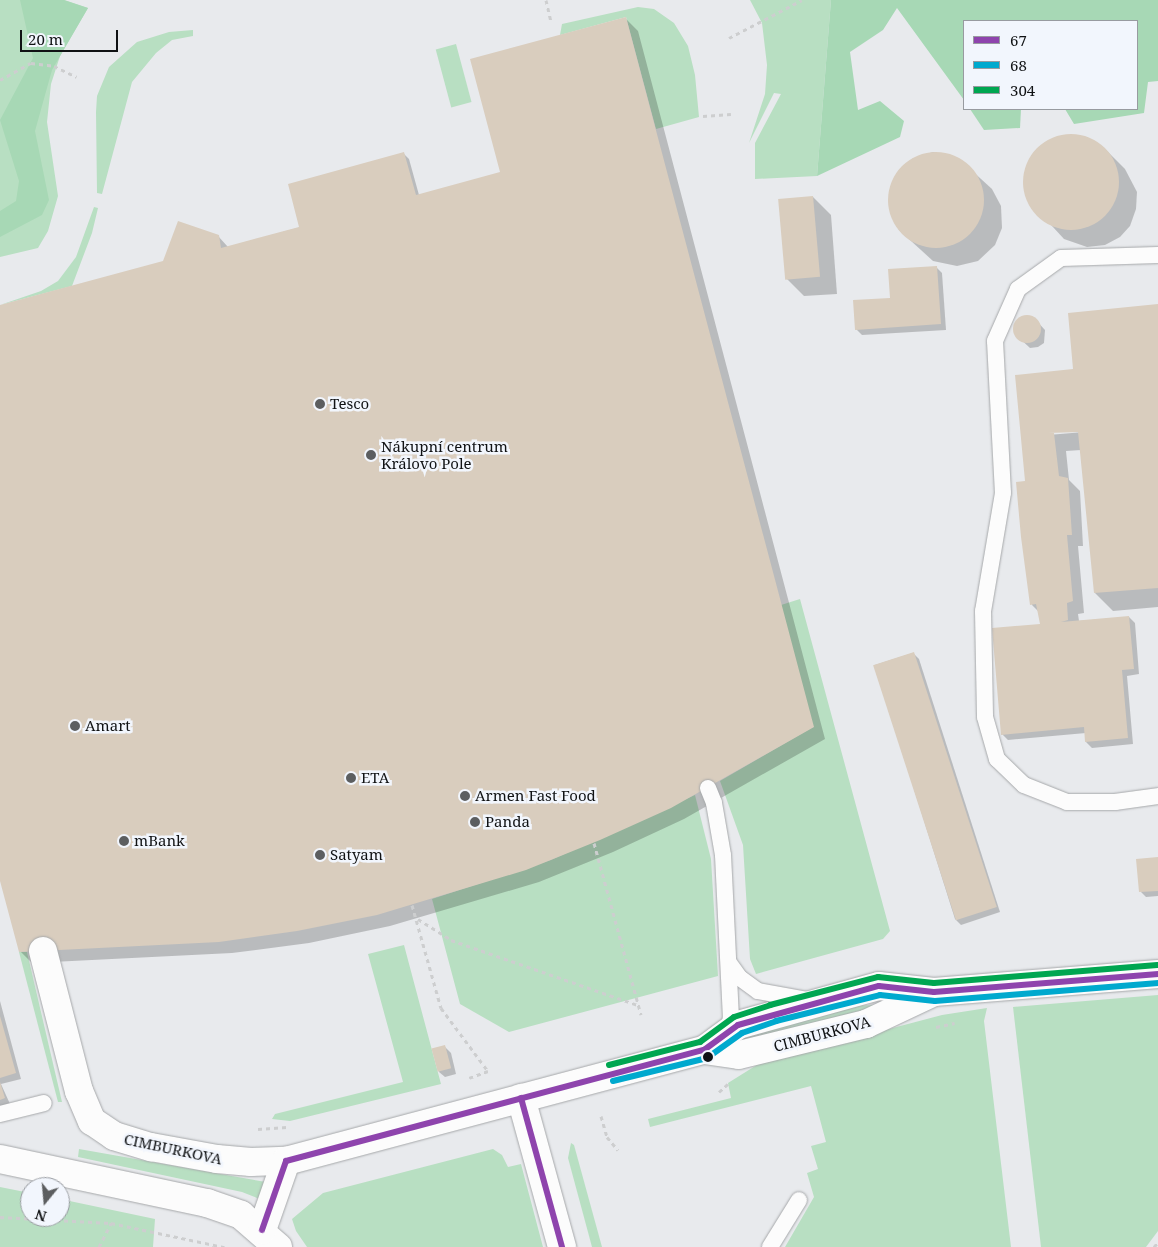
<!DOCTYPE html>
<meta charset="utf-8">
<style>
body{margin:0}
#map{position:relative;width:1158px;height:1247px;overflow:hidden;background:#e8eaed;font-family:"Noto Serif",serif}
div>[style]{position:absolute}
.green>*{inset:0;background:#b8dfc2;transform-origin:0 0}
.forest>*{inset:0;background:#a7d8b5}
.shadow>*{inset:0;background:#0003}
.building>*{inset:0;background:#d9cdbe;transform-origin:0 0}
.round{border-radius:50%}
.path>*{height:3px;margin-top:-1.5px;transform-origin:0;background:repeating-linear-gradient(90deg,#cdcecf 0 4px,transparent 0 8px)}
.roads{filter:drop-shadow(0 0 1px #a6a8aa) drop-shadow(0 0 1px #a6a8aa)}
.service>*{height:16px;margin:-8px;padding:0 8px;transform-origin:8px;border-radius:8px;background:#fcfcfc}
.minor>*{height:28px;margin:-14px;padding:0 14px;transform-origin:14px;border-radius:14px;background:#fcfcfc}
.bus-1>*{height:6px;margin:-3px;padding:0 3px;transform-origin:3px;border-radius:3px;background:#8e44ad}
.bus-2>*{height:6px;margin:-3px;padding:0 3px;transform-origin:3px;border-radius:3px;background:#00a9ce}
.bus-3>*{height:6px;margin:-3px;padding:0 3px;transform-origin:3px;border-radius:3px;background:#00a651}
.dots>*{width:14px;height:14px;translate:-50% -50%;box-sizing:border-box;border:2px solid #f2f6fd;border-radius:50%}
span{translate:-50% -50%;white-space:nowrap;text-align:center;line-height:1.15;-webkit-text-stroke:5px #f2f6fd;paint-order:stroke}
.poi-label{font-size:15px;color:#101214}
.left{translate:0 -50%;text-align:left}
.street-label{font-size:15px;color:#101214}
.legend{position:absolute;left:963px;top:20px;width:175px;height:90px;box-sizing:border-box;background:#f2f6fd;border:1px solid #989ba0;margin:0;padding:6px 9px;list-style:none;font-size:15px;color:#101214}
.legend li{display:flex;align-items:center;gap:10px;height:25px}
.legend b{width:25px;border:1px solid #989ba0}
.north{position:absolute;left:20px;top:1177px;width:50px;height:50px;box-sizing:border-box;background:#f2f6fd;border:1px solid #989ba0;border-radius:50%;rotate:197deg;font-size:14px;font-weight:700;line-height:20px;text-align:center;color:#101214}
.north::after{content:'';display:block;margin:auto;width:18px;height:22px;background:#5c5e60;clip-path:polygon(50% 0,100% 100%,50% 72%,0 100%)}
.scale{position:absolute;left:20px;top:30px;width:98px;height:22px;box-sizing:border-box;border:2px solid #101214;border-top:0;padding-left:6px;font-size:15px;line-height:18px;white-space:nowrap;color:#101214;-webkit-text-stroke:4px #f2f6fd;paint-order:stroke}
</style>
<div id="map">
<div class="green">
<i style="clip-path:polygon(0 0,64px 0,88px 8px,60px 56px,51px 84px,47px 122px,58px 196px,48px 231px,38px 248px,0 257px)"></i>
<i style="clip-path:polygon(750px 0,831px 0,817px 176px,755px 179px,755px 143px,781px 94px,774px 93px,749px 143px,765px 94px,767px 65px,762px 23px)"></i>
<i style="clip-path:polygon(638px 7px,654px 9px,674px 23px,688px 46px,695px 75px,699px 117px,656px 129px,626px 17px,560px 35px,562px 24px)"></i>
<i style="clip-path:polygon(193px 30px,193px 36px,172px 40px,156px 53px,132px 82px,102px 194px,97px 193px,96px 112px,97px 96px,109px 67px,137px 42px,169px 32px)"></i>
<i style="left:456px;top:44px;width:60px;height:21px;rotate:75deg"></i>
<i style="clip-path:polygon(94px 207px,98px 208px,92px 233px,72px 286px,0 305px,41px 291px,58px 281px,76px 257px)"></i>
<i style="clip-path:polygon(800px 599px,890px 931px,883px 939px,756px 974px,750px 959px,743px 845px,720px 781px,813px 727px,781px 605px)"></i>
<i style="clip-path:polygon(695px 795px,711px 859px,718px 976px,509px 1032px,460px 1004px,432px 899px,551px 860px)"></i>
<i style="clip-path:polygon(404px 945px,441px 1084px,290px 1121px,272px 1119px,275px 1114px,403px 1082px,368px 954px)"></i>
<i style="clip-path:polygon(19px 952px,27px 952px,62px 1102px,58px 1102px)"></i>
<i style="clip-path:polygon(1158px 995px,1158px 1231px,1146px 1247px,1041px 1247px,1013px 1007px)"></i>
<i style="clip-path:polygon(876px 1005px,875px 1008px,737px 1044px,746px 1030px,842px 1006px)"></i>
<i style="clip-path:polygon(987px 1008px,984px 1021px,1011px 1247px,785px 1247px,814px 1197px,807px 1173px,818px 1169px,811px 1146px,826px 1142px,811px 1086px,650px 1127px,648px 1119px,731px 1098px,728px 1083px,760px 1063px,942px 1015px)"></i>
<i style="clip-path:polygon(571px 1143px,574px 1145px,602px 1247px,592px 1247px,568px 1158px)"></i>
<i style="clip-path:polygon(79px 1149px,266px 1182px,262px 1200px,242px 1192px,78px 1157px)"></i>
<i style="clip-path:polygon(493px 1149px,502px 1155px,508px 1167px,521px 1164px,543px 1247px,307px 1247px,296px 1231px,292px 1219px,323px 1193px)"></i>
<i style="clip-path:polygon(0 1187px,30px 1193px,30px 1217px,60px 1217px,60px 1199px,155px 1219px,153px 1247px,0 1247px)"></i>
</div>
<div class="forest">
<i style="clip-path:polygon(20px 0,64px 0,88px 8px,52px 70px,35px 131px,49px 200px,42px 215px,0 237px,0 211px,16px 201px,19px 181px,0 120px,33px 58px)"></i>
<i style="clip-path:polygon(831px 0,1158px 0,1158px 81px,1148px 82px,1144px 113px,1074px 124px,1065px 109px,1137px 109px,1137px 21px,964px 21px,964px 100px,897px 8px,883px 30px,850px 52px,858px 110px,880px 101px,904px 121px,900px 137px,817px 176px)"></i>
<i style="clip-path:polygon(970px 109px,1021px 109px,1020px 128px,984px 130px)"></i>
</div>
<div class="shadow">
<i style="clip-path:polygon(626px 19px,638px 31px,825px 739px,684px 819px,613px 852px,539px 882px,390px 926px,309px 943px,232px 953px,32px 963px,20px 951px,0 876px,0 306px,164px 262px,218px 236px,228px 247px,301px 227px,404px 154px,409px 159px,419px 195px,502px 173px)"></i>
<i style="clip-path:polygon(1066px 135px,1087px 137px,1107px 151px,1125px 169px,1137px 192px,1136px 209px,1130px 226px,1120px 237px,1105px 245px,1087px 247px,1064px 239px,1029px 201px,1024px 183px,1026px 168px,1038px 149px,1052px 139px)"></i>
<i style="clip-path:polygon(933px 152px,958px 158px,992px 189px,1001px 206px,1002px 228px,995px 245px,978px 261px,957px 266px,933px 261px,899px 230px,889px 208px,889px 192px,896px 175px,912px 159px)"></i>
<i style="clip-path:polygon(813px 197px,831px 215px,837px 294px,804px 296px,787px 279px)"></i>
<i style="clip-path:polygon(936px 267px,942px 273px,946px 330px,862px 335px,856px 329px)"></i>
<i style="clip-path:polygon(evenodd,1158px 306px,1158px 607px,1113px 611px,1095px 593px,1081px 450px,1066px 451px,1069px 480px,1080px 491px,1083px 546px,1078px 546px,1084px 613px,1078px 614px,1079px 621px,1129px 617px,1135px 623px,1139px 674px,1127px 676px,1133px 744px,1092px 748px,1086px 742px,1086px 733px,1008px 740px,1002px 734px,993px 629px,1042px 625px,1039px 612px,1032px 605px,1017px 483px,1026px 483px,1017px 376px,1075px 370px,1069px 314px,1158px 306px,1084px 430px,1084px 432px,1036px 436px,1036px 433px,1084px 430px)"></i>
<i style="clip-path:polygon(1024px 317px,1033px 317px,1045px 330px,1044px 343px,1038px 347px,1030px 348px,1015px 334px,1017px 322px)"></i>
<i style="clip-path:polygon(913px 653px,919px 659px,1000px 912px,961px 925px,955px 919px,875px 665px)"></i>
<i style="clip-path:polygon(1158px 859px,1158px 896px,1146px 897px,1141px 892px)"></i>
<i style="clip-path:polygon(0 1001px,21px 1079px,1px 1084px,10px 1104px,0 1107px)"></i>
<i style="clip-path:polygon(445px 1047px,451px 1053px,456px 1074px,445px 1077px,439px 1072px)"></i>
</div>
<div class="building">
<i style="clip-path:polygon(626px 17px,814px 727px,671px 808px,600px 840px,526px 870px,377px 915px,297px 931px,219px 942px,19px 952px,0 881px,0 305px,163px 261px,178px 221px,219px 235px,221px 248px,299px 227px,288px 184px,404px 152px,416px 195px,500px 172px,470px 59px)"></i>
<i class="round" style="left:1023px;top:134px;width:96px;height:96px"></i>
<i class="round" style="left:888px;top:152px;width:96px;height:96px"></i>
<i style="left:813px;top:196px;width:81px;height:35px;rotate:85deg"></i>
<i style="clip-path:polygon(937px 266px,941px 324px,855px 330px,853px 300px,890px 298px,888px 269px)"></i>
<i style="clip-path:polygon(1158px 304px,1158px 588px,1094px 593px,1078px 432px,1048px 433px,1054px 433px,1059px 476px,1068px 478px,1072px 535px,1067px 535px,1073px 601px,1067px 603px,1068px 620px,1061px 622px,1129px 616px,1134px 669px,1122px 670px,1128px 738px,1085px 742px,1084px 727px,1001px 735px,992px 628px,1040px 624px,1036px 604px,1030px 605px,1021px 537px,1016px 482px,1025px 481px,1015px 375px,1073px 369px,1068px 313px)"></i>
<i class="round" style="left:1013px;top:315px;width:28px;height:28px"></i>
<i style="left:914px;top:652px;width:268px;height:43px;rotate:72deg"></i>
<i style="clip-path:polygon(1158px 857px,1158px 891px,1139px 892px,1136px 859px)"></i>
<i style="clip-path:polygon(0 1016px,16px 1073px,0 1078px)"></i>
<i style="left:445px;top:1045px;width:24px;height:14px;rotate:75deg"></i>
<i style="clip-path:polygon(0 1082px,5px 1098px,0 1100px)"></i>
</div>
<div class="path">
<i style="left:546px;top:0;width:23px;rotate:77deg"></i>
<i style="left:729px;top:38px;width:82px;rotate:-27.5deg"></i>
<i style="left:0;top:80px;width:35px;rotate:-29deg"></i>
<i style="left:31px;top:63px;width:23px;rotate:7deg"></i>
<i style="left:54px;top:66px;width:25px;rotate:26deg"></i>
<i style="left:703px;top:116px;width:28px;rotate:-4deg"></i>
<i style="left:594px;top:843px;width:178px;rotate:74.7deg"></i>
<i style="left:412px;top:905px;width:107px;rotate:74.3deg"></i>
<i style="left:441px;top:1008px;width:79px;rotate:53.3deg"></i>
<i style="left:488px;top:1071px;width:20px;rotate:160deg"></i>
<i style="left:418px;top:919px;width:39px;rotate:32deg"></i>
<i style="left:451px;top:940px;width:198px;rotate:19.2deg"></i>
<i style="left:936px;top:1027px;width:19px;rotate:-12deg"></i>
<i style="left:719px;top:1092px;width:12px;rotate:-42deg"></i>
<i style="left:601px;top:1116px;width:22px;rotate:74deg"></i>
<i style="left:607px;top:1137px;width:17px;rotate:50deg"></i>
<i style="left:258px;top:1129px;width:29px;rotate:-4deg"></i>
<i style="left:0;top:1217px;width:111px;rotate:3.1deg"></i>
<i style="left:111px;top:1223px;width:116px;rotate:12deg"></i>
<i style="left:99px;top:1247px;width:27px;rotate:-63deg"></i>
<i style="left:1154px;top:1247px;width:6px;rotate:-51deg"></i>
</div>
<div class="roads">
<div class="service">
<i style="left:1158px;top:255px;width:97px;rotate:178.2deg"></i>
<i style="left:1061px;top:258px;width:53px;rotate:144.2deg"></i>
<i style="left:1018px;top:289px;width:57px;rotate:113.9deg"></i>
<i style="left:995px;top:341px;width:152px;rotate:87deg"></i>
<i style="left:1003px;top:493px;width:120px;rotate:99.6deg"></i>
<i style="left:983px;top:611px;width:106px;rotate:88.9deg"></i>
<i style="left:985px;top:717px;width:44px;rotate:74.1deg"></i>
<i style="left:997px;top:759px;width:37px;rotate:44deg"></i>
<i style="left:1024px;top:785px;width:46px;rotate:21.6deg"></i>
<i style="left:1067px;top:802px;width:48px"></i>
<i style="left:1115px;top:802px;width:43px;rotate:-7.9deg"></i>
<i style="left:708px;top:788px;width:16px;rotate:68deg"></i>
<i style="left:714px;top:803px;width:53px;rotate:80.2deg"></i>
<i style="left:723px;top:855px;width:161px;rotate:87.2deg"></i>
<i style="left:731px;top:1016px;width:14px;rotate:98deg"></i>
<i style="left:729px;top:963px;width:19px;rotate:54deg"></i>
<i style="left:740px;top:978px;width:22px;rotate:36deg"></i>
<i style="left:758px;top:991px;width:50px;rotate:10.4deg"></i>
<i style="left:0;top:1114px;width:45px;rotate:-14deg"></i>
<i style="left:770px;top:1247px;width:55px;rotate:-58.3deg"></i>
</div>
<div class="minor">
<i style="left:43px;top:951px;width:145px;rotate:75.6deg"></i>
<i style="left:79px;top:1091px;width:33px;rotate:67deg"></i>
<i style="left:92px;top:1121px;width:27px;rotate:34deg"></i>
<i style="left:114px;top:1136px;width:39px;rotate:17deg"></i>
<i style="left:151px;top:1147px;width:67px;rotate:10.3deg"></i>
<i style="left:217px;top:1159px;width:34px;rotate:5deg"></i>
<i style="left:251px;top:1162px;width:35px;rotate:-2deg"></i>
<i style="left:286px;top:1161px;width:432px;rotate:-14.9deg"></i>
<i style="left:704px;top:1050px;width:42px;rotate:-36.3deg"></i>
<i style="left:738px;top:1025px;width:146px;rotate:-15.5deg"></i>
<i style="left:879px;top:986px;width:55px;rotate:6.2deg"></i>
<i style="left:934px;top:992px;width:225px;rotate:-4.6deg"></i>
<i style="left:704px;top:1050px;width:35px;rotate:8deg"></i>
<i style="left:739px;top:1055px;width:131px;rotate:-13.7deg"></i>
<i style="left:866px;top:1024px;width:75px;rotate:-25.2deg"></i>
<i style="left:521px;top:1098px;width:155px;rotate:74.6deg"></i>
<i style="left:0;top:1159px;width:212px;rotate:12deg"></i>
<i style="left:207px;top:1203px;width:36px;rotate:19deg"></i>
<i style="left:241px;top:1215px;width:49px;rotate:40.9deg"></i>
<i style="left:262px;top:1230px;width:73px;rotate:-70.8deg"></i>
</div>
</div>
<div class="bus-1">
<i style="left:521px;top:1098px;width:155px;rotate:74.6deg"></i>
<i style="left:286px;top:1161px;width:432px;rotate:-14.9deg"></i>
<i style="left:704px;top:1050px;width:42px;rotate:-36.3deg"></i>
<i style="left:738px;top:1025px;width:146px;rotate:-15.5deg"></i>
<i style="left:879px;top:986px;width:55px;rotate:6.2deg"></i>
<i style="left:934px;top:992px;width:225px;rotate:-4.6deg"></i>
<i style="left:262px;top:1230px;width:73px;rotate:-70.8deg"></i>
</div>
<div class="bus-2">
<i style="left:613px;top:1081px;width:97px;rotate:-13.7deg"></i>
<i style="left:707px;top:1058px;width:43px;rotate:-35.5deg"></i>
<i style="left:742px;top:1033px;width:36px;rotate:-19deg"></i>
<i style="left:776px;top:1021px;width:107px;rotate:-14deg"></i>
<i style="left:880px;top:995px;width:55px;rotate:6.2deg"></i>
<i style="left:935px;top:1001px;width:224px;rotate:-4.6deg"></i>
</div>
<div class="bus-3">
<i style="left:609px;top:1065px;width:94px;rotate:-14.2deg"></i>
<i style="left:700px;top:1042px;width:42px;rotate:-36.3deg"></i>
<i style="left:734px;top:1017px;width:38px;rotate:-18deg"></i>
<i style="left:770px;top:1005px;width:112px;rotate:-14.5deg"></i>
<i style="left:878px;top:977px;width:56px;rotate:6.1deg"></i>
<i style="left:934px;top:983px;width:224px;rotate:-4.6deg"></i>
</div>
<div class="dots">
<i style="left:320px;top:404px;background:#5c5e60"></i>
<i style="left:371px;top:455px;background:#5c5e60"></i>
<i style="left:75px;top:726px;background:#5c5e60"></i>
<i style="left:351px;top:778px;background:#5c5e60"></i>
<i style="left:465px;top:796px;background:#5c5e60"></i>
<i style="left:475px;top:822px;background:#5c5e60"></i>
<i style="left:124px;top:841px;background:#5c5e60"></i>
<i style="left:320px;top:855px;background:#5c5e60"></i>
<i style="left:708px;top:1057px;background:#101214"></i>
</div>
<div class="poi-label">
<span class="left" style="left:330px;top:404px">Tesco</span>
<span class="left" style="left:381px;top:455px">Nákupní centrum<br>Královo Pole</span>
<span class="left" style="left:85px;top:726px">Amart</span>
<span class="left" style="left:361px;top:778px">ETA</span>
<span class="left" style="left:475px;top:796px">Armen Fast Food</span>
<span class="left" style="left:485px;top:822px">Panda</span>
<span class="left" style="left:134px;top:841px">mBank</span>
<span class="left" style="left:330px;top:855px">Satyam</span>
</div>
<div class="street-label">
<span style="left:822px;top:1034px;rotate:-15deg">CIMBURKOVA</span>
<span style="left:173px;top:1149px;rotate:12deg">CIMBURKOVA</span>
</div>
<ul class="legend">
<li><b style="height:6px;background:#8e44ad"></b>67</li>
<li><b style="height:6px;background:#00a9ce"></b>68</li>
<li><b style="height:6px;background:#00a651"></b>304</li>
</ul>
<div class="north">N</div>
<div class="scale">20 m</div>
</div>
